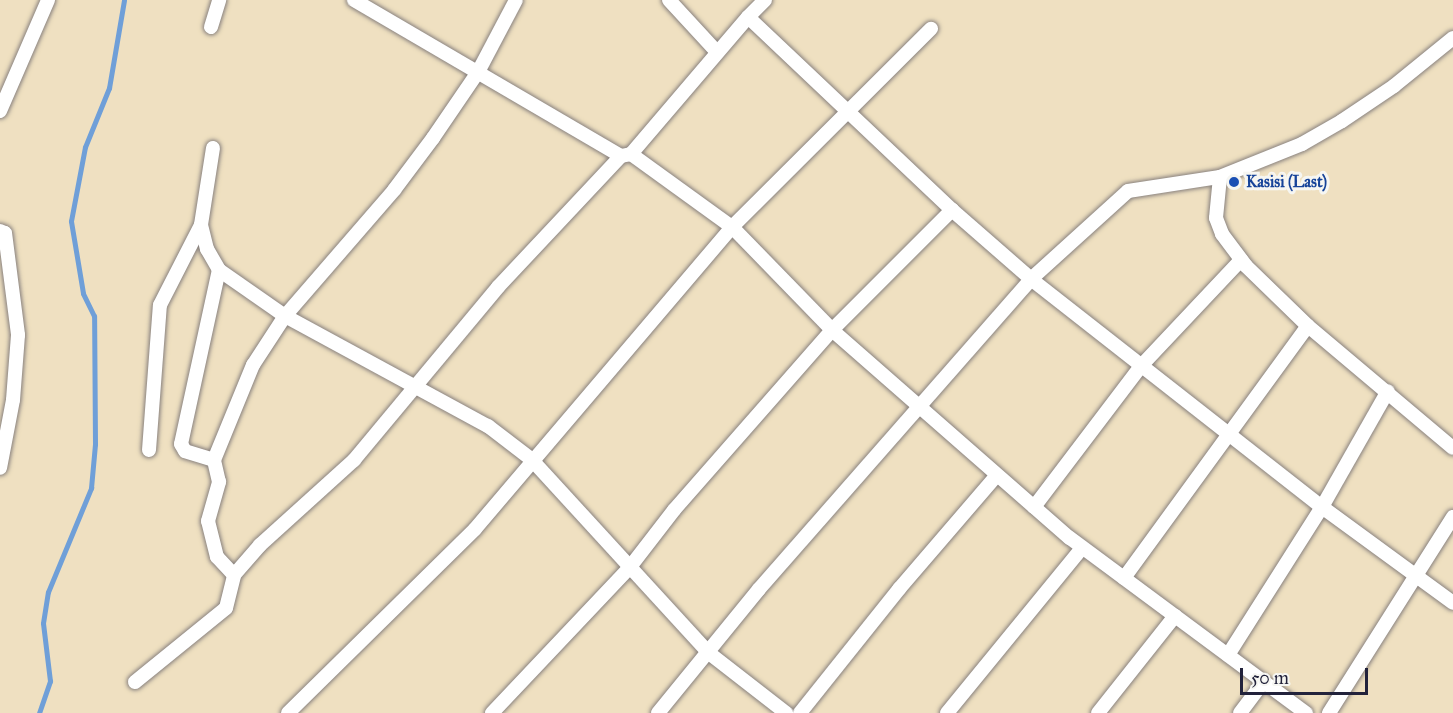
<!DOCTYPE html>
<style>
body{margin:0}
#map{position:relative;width:1453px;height:713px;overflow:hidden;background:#efe0c1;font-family:"IM FELL Great Primer",serif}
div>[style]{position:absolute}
.stream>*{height:5px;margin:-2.5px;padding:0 2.5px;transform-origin:2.5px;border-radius:2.5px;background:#6f9fd8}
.roads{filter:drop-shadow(0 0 2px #88817e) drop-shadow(0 0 2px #88817e)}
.minor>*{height:14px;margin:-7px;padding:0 7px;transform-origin:7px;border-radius:7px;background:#fff}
.dots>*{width:16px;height:16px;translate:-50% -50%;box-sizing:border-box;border:3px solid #f6f6f2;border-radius:50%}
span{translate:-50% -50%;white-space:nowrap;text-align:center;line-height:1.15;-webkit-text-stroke:6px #f6f6f2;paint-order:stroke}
.transit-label{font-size:16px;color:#164399;font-weight:700}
.left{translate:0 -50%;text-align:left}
.scale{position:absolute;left:1240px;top:668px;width:128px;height:27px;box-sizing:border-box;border:3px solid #22223b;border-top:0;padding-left:8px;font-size:18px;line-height:21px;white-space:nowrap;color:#22223b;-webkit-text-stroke:4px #f6f6f2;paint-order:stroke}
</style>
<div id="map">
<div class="stream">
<i style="left:39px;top:713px;width:34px;rotate:-71deg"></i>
<i style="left:50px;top:681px;width:58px;rotate:-96.9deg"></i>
<i style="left:43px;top:623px;width:31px;rotate:-81deg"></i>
<i style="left:48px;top:592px;width:113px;rotate:-67.5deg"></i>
<i style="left:91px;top:488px;width:44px;rotate:-84.8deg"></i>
<i style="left:95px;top:444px;width:128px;rotate:-90.4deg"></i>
<i style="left:94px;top:316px;width:25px;rotate:-116deg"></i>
<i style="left:83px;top:293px;width:73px;rotate:-99.5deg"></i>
<i style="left:71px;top:221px;width:75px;rotate:-79.3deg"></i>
<i style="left:85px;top:147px;width:64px;rotate:-67.9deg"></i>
<i style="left:109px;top:88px;width:89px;rotate:-80.3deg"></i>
</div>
<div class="roads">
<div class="minor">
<i style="left:354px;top:0;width:309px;rotate:30.3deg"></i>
<i style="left:669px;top:0;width:69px;rotate:47.3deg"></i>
<i style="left:748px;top:17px;width:24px;rotate:-45deg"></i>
<i style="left:211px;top:27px;width:28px;rotate:-73deg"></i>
<i style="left:1453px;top:38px;width:76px;rotate:140.9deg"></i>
<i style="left:1394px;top:86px;width:63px;rotate:146.1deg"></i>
<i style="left:1342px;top:121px;width:46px;rotate:150.1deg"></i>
<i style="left:1302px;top:144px;width:88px;rotate:158.1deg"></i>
<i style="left:1220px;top:177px;width:41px;rotate:95.6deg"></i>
<i style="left:1216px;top:218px;width:17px;rotate:69deg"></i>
<i style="left:1222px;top:234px;width:40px;rotate:53deg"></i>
<i style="left:1246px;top:266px;width:86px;rotate:44.1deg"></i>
<i style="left:1308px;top:326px;width:189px;rotate:40.1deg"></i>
<i style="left:0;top:111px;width:121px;rotate:-66.6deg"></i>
<i style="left:213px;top:148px;width:78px;rotate:98.9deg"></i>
<i style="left:201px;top:225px;width:25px;rotate:76deg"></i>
<i style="left:207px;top:249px;width:24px;rotate:60deg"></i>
<i style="left:219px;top:270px;width:80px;rotate:34.9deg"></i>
<i style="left:285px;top:316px;width:231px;rotate:28.5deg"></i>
<i style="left:488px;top:426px;width:54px;rotate:37.5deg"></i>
<i style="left:531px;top:459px;width:263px;rotate:47.5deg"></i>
<i style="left:709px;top:653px;width:98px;rotate:37.9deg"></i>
<i style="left:631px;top:154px;width:125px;rotate:35.9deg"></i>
<i style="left:732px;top:227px;width:144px;rotate:45.8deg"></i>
<i style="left:832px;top:330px;width:316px;rotate:41.2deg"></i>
<i style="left:1070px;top:538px;width:294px;rotate:36.6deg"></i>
<i style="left:0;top:231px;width:5px;rotate:22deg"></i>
<i style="left:5px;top:233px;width:103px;rotate:82.7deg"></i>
<i style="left:18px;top:335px;width:65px;rotate:94.4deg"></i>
<i style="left:13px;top:400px;width:69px;rotate:100.8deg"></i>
<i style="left:149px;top:450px;width:145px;rotate:-85.7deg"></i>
<i style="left:160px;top:305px;width:90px;rotate:-62.9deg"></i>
<i style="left:214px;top:460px;width:30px;rotate:-163deg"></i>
<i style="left:185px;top:451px;width:8px;rotate:-120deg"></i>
<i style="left:181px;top:444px;width:178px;rotate:-77.7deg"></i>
<i style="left:1034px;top:507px;width:177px;rotate:-52.8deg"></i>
<i style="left:1141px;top:366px;width:146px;rotate:-46.7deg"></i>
<i style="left:234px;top:575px;width:25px;rotate:-133deg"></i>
<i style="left:217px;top:557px;width:37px;rotate:-104deg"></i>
<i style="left:208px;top:521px;width:41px;rotate:-74.2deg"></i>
<i style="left:219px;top:482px;width:23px;rotate:-103deg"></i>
<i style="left:214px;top:460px;width:103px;rotate:-67.7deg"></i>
<i style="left:253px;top:365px;width:59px;rotate:-56.9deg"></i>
<i style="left:285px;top:316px;width:167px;rotate:-49.1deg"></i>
<i style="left:394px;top:190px;width:65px;rotate:-53.1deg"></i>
<i style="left:433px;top:138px;width:80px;rotate:-55.7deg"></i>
<i style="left:478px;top:72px;width:81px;rotate:-62.2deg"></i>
<i style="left:1124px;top:578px;width:312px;rotate:-53.9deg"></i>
<i style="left:1228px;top:655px;width:175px;rotate:-57.6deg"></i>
<i style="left:1322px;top:507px;width:133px;rotate:-60.4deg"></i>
<i style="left:135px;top:682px;width:117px;rotate:-39.1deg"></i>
<i style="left:226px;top:608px;width:34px;rotate:-76deg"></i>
<i style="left:234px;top:575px;width:40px;rotate:-49deg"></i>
<i style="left:260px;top:545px;width:127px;rotate:-42.1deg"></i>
<i style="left:354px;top:460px;width:225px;rotate:-50.2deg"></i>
<i style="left:498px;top:287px;width:180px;rotate:-46.8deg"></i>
<i style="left:621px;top:156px;width:10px;rotate:-11deg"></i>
<i style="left:631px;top:154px;width:180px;rotate:-49.5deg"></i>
<i style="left:748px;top:17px;width:281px;rotate:43.4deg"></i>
<i style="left:952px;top:210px;width:105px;rotate:41.1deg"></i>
<i style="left:1031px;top:279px;width:370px;rotate:38.1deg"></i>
<i style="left:1322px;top:507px;width:162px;rotate:36.2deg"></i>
<i style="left:288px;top:713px;width:262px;rotate:-44.5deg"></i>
<i style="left:475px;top:529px;width:397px;rotate:-49.6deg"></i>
<i style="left:732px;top:227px;width:281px;rotate:-44.9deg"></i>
<i style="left:492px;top:713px;width:201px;rotate:-46.6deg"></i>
<i style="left:630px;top:567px;width:72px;rotate:-52.3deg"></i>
<i style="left:674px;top:510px;width:240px;rotate:-48.7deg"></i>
<i style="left:832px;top:330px;width:170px;rotate:-45deg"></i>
<i style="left:658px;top:713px;width:160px;rotate:-50.8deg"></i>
<i style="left:759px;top:589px;width:412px;rotate:-48.7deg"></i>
<i style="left:1031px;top:279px;width:131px;rotate:-42.2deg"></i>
<i style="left:1128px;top:191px;width:93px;rotate:-8.7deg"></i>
<i style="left:800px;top:713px;width:159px;rotate:-51.4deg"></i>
<i style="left:899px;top:589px;width:150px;rotate:-49.3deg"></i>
<i style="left:947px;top:713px;width:213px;rotate:-50.7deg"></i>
<i style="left:1098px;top:713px;width:124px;rotate:-51.6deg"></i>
<i style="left:1240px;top:713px;width:38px;rotate:-53deg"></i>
<i style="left:1329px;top:713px;width:232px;rotate:-57.7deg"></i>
</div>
</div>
<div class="dots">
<i style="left:1234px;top:182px;background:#1a4fb4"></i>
</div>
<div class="transit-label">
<span class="left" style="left:1246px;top:182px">Kasisi (Last)</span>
</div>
<div class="scale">50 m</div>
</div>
